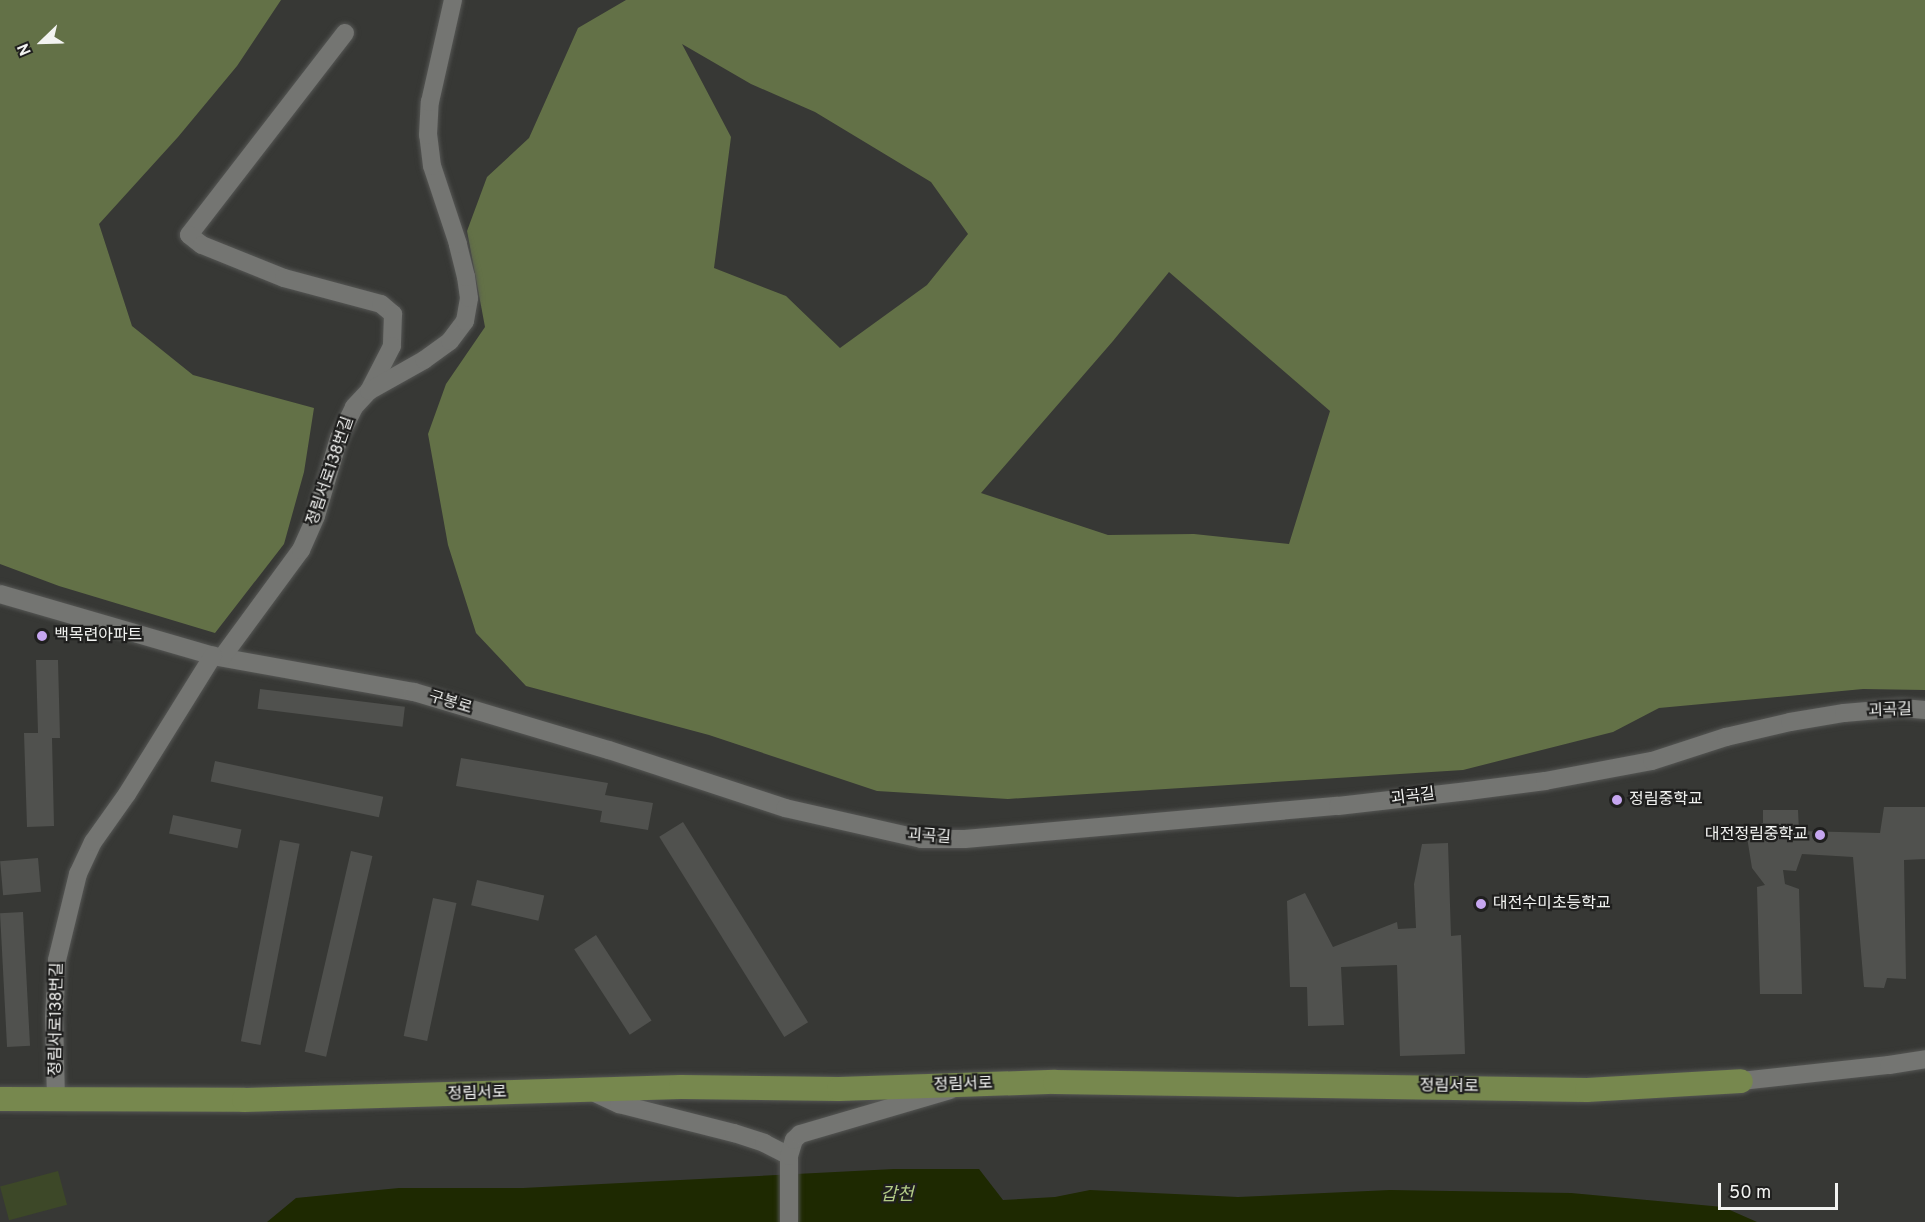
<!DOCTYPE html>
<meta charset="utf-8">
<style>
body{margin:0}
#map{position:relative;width:1925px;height:1222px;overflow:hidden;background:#373835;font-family:Overpass,"Noto Sans KR",sans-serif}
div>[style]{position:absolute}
.green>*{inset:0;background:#3d4828;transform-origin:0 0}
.forest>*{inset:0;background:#637147}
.water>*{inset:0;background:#1e2901}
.building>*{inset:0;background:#50514e;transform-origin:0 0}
.roads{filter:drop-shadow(0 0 2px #555654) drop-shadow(0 0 2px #555654)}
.minor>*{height:18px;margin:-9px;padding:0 9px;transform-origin:9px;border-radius:9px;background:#747572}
.major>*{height:24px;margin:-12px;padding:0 12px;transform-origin:12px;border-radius:12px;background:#77884e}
.dots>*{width:16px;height:16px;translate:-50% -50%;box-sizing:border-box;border:3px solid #1f1f1e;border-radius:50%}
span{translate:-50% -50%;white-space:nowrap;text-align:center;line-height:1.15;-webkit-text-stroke:4.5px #1f1f1e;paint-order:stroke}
.street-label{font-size:16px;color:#f2f3f1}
.poi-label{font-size:16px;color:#f2f3f1}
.left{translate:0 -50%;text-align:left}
.right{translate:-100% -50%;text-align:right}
.water-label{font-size:18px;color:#b3cb87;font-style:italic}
.north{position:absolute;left:12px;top:12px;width:60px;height:60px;-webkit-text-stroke:4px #1f1f1e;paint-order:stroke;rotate:247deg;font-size:16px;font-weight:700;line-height:24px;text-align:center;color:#f2f3f1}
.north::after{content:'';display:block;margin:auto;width:21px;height:27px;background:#f2f3f1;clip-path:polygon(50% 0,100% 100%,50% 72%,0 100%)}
.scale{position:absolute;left:1718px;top:1183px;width:120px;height:27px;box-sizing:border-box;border:3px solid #f2f3f1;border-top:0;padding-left:8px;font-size:18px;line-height:21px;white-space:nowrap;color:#f2f3f1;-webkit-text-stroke:4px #1f1f1e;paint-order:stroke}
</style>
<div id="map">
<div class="green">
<i style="left:58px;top:1171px;width:35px;height:60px;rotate:75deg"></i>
</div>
<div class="forest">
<i style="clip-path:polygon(0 0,281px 0,237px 66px,178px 137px,99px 224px,132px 326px,193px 375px,314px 408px,304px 472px,284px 544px,215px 633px,59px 586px,0 564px)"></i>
<i style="clip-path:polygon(evenodd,626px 0,1925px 0,1925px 690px,1863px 689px,1659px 708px,1613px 732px,1463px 770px,1008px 799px,877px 791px,709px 735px,526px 686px,476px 633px,448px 545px,428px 434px,446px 384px,485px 327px,467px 231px,487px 177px,529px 138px,578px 28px,626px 0,682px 44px,751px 84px,815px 112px,931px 182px,968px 234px,927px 285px,840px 348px,786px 296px,714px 268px,731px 137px,682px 44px,626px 0,1169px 272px,1330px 411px,1289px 544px,1194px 534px,1108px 535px,981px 493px,1113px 341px,1169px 272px)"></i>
</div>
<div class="water">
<i style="clip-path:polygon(894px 1169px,979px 1169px,1003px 1200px,1055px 1197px,1090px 1190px,1238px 1197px,1390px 1190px,1571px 1193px,1723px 1207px,1757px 1222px,267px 1222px,296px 1198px,399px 1188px,523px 1188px)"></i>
</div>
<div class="building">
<i style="clip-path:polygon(36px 660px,58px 660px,60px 738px,52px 738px,54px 826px,27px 827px,24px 733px,38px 733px)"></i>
<i style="left:260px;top:689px;width:146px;height:20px;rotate:7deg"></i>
<i style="clip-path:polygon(461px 758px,608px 783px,605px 795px,653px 803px,648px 830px,600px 822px,602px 811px,456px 786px)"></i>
<i style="left:215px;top:761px;width:172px;height:21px;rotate:12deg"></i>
<i style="clip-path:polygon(1884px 807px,1925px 807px,1925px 859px,1904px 860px,1906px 979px,1887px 978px,1884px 988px,1864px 987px,1853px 857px,1802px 854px,1796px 871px,1783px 870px,1785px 884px,1799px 889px,1802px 994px,1760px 994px,1757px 887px,1765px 885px,1752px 868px,1747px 837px,1755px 826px,1763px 823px,1763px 810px,1798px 810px,1799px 831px,1880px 833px)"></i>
<i style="left:173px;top:815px;width:70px;height:19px;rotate:12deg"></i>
<i style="left:683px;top:822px;width:236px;height:28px;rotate:58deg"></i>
<i style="left:280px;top:840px;width:20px;height:205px;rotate:11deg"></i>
<i style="clip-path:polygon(1448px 843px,1451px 936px,1461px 935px,1465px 1054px,1400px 1056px,1397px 965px,1341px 967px,1344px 1025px,1308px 1026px,1307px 987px,1290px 987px,1287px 901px,1305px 893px,1333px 947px,1397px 922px,1398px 929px,1416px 928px,1414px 884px,1422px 844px)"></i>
<i style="left:351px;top:851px;width:22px;height:206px;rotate:13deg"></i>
<i style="left:38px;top:858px;width:34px;height:38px;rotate:85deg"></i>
<i style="left:477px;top:880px;width:69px;height:26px;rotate:13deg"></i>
<i style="left:433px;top:898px;width:24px;height:141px;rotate:12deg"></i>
<i style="left:23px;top:912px;width:134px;height:23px;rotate:87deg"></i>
<i style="left:596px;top:935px;width:102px;height:26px;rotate:57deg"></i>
</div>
<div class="roads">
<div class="minor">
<i style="left:345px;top:33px;width:255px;rotate:127.7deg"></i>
<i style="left:189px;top:235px;width:16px;rotate:38deg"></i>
<i style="left:202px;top:245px;width:88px;rotate:21.9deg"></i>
<i style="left:284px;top:278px;width:100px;rotate:15deg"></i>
<i style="left:381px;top:304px;width:16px;rotate:40deg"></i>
<i style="left:393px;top:314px;width:32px;rotate:92deg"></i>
<i style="left:392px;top:346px;width:51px;rotate:117.1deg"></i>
<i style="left:0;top:594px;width:222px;rotate:16.2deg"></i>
<i style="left:213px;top:656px;width:204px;rotate:10.2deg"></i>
<i style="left:414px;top:692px;width:203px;rotate:16.6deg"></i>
<i style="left:609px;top:750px;width:185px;rotate:18.2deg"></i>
<i style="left:785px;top:808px;width:139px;rotate:12.8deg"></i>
<i style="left:921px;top:839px;width:44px"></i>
<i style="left:965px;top:839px;width:374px;rotate:-5.1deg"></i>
<i style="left:1338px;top:806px;width:131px;rotate:-6.6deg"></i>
<i style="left:1468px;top:791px;width:78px;rotate:-7.4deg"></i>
<i style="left:1545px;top:781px;width:109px;rotate:-10.6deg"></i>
<i style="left:1652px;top:761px;width:78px;rotate:-18deg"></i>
<i style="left:1726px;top:737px;width:66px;rotate:-13.2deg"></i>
<i style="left:1790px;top:722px;width:55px;rotate:-9.5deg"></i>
<i style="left:1844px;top:713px;width:58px;rotate:-4.9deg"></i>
<i style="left:1902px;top:708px;width:23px;rotate:5deg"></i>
<i style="left:223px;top:656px;width:132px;rotate:-53.7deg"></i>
<i style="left:301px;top:550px;width:37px;rotate:-66deg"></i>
<i style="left:316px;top:516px;width:81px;rotate:-73.6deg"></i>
<i style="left:339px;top:438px;width:34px;rotate:-64deg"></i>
<i style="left:354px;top:407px;width:22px;rotate:-47deg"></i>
<i style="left:369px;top:391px;width:63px;rotate:-29.4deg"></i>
<i style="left:424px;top:360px;width:32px;rotate:-36deg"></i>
<i style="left:450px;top:341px;width:25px;rotate:-53deg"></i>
<i style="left:465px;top:321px;width:23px;rotate:-80deg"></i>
<i style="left:469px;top:298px;width:21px;rotate:-98deg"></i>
<i style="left:466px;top:277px;width:34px;rotate:-104deg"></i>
<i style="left:458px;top:244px;width:82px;rotate:-108.4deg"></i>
<i style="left:432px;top:166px;width:31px;rotate:-97deg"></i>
<i style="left:428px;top:135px;width:33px;rotate:-87deg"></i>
<i style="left:430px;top:102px;width:105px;rotate:-77.3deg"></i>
<i style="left:1741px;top:1081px;width:149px;rotate:-6.2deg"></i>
<i style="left:1889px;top:1065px;width:36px;rotate:-9deg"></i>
<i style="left:593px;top:1092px;width:29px;rotate:25deg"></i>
<i style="left:619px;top:1104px;width:119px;rotate:14.2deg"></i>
<i style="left:734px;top:1133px;width:32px;rotate:18deg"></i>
<i style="left:764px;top:1143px;width:28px;rotate:27deg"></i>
<i style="left:56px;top:1099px;width:81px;rotate:-91.4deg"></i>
<i style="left:54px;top:1018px;width:58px;rotate:-87deg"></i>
<i style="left:57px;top:960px;width:89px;rotate:-76.3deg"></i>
<i style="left:78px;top:874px;width:35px;rotate:-65deg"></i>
<i style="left:93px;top:842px;width:59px;rotate:-54.7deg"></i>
<i style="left:127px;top:794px;width:163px;rotate:-58.1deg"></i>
<i style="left:789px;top:1222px;width:66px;rotate:-90deg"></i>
<i style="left:789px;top:1156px;width:17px;rotate:-73deg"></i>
<i style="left:794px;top:1140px;width:8px;rotate:-45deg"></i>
<i style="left:800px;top:1134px;width:156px;rotate:-16.3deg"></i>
</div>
<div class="major">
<i style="left:0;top:1099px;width:244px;rotate:0.2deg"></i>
<i style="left:244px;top:1100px;width:437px;rotate:-1.7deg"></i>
<i style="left:681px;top:1087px;width:158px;rotate:0.7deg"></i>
<i style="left:839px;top:1089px;width:216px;rotate:-1.9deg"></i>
<i style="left:1055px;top:1082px;width:532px;rotate:0.86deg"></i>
<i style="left:1587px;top:1090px;width:154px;rotate:-3.3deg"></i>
</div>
</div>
<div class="dots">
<i style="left:42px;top:636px;background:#c6a6f0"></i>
<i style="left:1617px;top:800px;background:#c6a6f0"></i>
<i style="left:1820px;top:835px;background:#c6a6f0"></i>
<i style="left:1481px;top:904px;background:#c6a6f0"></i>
</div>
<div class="street-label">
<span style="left:331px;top:471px;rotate:-71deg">정림서로138번길</span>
<span style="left:450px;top:703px;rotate:17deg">구봉로</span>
<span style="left:1890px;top:711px;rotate:-2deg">괴곡길</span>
<span style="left:1413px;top:797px;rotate:-7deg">괴곡길</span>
<span style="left:929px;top:837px;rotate:4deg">괴곡길</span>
<span style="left:57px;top:1019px;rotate:-89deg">정림서로138번길</span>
<span style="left:963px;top:1085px;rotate:-2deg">정림서로</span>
<span style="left:1449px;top:1087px;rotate:1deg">정림서로</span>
<span style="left:477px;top:1094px;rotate:-2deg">정림서로</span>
</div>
<div class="poi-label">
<span class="left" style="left:54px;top:636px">백목련아파트</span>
<span class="left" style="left:1629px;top:800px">정림중학교</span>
<span class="right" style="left:1808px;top:835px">대전정림중학교</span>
<span class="left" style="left:1493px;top:904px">대전수미초등학교</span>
</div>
<div class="water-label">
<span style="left:897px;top:1196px">갑천</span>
</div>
<div class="north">N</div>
<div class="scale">50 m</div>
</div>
